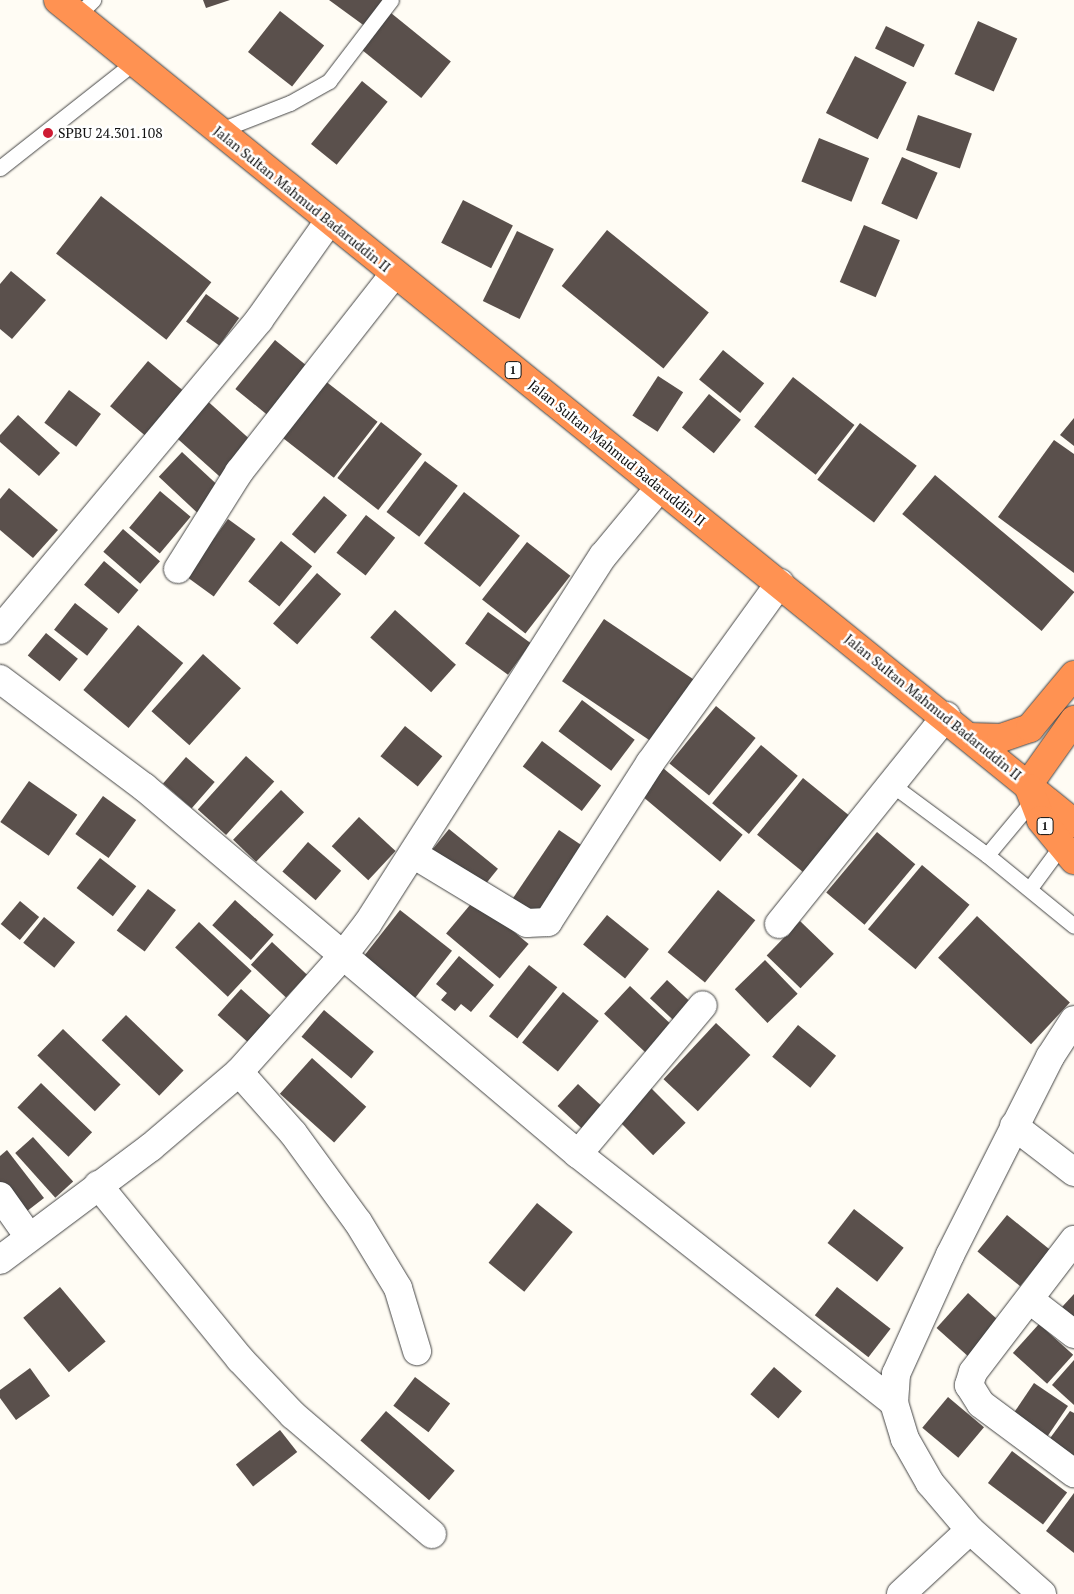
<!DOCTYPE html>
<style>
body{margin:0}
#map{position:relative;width:1074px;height:1594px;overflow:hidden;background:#fffcf4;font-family:"PT Serif",serif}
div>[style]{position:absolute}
.building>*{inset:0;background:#5a504c;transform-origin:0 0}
.roads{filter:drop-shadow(0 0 1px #444) drop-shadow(0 0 1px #444)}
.lane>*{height:15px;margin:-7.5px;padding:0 7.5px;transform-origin:7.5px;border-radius:7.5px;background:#fff}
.street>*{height:28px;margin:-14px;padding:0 14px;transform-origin:14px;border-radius:14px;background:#fff}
.highway>*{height:28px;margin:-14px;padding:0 14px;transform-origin:14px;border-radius:14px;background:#ff9252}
.dots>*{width:14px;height:14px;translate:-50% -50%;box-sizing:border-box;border:2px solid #fff;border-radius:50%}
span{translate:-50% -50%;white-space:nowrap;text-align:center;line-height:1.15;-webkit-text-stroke:5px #fff;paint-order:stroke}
.shield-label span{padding:1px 4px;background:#fff;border:1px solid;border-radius:4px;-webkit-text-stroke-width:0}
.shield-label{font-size:12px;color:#111;font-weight:700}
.poi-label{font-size:14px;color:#111}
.left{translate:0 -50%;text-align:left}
.street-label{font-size:14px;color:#111}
</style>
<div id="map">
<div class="building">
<i style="clip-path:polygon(203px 0,230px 0,206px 8px)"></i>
<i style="clip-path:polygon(329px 0,386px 0,366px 27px)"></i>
<i style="left:280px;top:11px;width:56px;height:52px;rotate:38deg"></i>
<i style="left:391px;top:13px;width:77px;height:47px;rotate:39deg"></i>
<i style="left:978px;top:21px;width:43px;height:58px;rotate:24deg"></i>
<i style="left:886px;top:26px;width:43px;height:25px;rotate:26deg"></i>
<i style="left:855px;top:56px;width:58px;height:64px;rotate:27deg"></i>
<i style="left:362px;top:81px;width:33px;height:81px;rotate:39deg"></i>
<i style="left:918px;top:115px;width:57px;height:37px;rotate:19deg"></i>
<i style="left:819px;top:138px;width:54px;height:47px;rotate:22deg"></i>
<i style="left:902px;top:157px;width:39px;height:51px;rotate:24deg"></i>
<i style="left:101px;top:196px;width:140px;height:73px;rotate:38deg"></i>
<i style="left:463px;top:200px;width:56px;height:48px;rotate:27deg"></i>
<i style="left:864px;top:225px;width:39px;height:62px;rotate:23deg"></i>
<i style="left:607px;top:230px;width:131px;height:72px;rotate:39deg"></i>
<i style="left:517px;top:231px;width:41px;height:78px;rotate:26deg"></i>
<i style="clip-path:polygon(11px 271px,46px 300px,12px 339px,0 329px,0 284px)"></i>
<i style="left:206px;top:294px;width:41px;height:34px;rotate:36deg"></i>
<i style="left:275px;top:340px;width:46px;height:63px;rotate:39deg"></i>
<i style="left:723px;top:350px;width:53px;height:38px;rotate:39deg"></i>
<i style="left:148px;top:361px;width:50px;height:59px;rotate:40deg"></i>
<i style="left:658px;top:376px;width:30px;height:47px;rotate:33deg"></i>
<i style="left:793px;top:377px;width:78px;height:63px;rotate:38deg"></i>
<i style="left:324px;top:380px;width:68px;height:71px;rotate:38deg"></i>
<i style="left:69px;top:390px;width:40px;height:41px;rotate:37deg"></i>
<i style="left:709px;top:394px;width:41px;height:43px;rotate:39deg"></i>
<i style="left:203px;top:397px;width:69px;height:48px;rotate:42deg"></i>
<i style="clip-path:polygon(18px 415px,60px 453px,39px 476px,0 442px,0 435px)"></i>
<i style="clip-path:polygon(1074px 418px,1074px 446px,1060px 435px)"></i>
<i style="left:381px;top:422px;width:52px;height:71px;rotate:38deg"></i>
<i style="left:860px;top:423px;width:71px;height:71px;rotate:37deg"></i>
<i style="clip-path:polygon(1054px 440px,1074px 454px,1074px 573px,998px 517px)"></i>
<i style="left:182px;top:452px;width:57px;height:34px;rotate:43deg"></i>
<i style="left:425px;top:461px;width:41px;height:64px;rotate:37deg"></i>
<i style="left:935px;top:475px;width:182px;height:51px;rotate:40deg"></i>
<i style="clip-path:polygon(9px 488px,58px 530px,33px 558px,0 530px,0 499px)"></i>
<i style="left:160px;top:491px;width:40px;height:48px;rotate:40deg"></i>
<i style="left:464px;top:492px;width:71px;height:65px;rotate:38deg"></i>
<i style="left:324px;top:496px;width:30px;height:50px;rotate:40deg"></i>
<i style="left:366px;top:515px;width:37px;height:48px;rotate:38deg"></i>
<i style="left:228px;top:519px;width:34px;height:71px;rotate:36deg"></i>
<i style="left:123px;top:529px;width:49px;height:30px;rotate:41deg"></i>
<i style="left:281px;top:541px;width:40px;height:52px;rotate:39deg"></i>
<i style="left:527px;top:542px;width:55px;height:73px;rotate:38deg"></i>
<i style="left:104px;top:561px;width:45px;height:31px;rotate:40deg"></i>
<i style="left:317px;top:573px;width:32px;height:67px;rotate:41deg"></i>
<i style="left:75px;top:603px;width:42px;height:34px;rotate:38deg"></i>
<i style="left:395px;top:610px;width:82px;height:37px;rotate:42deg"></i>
<i style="left:488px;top:612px;width:53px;height:39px;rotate:36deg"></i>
<i style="left:604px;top:619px;width:114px;height:75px;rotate:34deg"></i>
<i style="left:138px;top:625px;width:59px;height:85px;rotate:40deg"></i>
<i style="left:46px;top:633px;width:41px;height:29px;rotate:39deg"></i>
<i style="left:203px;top:654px;width:51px;height:77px;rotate:42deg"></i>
<i style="left:582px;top:700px;width:66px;height:39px;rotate:37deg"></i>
<i style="left:716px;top:706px;width:51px;height:74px;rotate:39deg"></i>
<i style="left:405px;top:726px;width:48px;height:39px;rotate:39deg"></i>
<i style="left:542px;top:741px;width:74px;height:32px;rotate:37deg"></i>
<i style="left:761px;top:745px;width:48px;height:76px;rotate:40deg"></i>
<i style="left:246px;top:756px;width:38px;height:72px;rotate:42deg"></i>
<i style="left:186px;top:757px;width:38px;height:35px;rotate:41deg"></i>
<i style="left:663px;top:768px;width:104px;height:35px;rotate:40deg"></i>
<i style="left:803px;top:778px;width:65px;height:73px;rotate:39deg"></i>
<i style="left:29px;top:781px;width:59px;height:50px;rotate:35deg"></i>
<i style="left:281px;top:790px;width:32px;height:69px;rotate:44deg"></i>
<i style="left:103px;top:796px;width:41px;height:47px;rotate:36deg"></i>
<i style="left:359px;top:817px;width:50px;height:40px;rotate:43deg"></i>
<i style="left:449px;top:829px;width:63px;height:27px;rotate:39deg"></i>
<i style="left:559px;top:830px;width:37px;height:83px;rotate:34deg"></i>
<i style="left:877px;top:832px;width:50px;height:79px;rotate:40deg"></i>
<i style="left:308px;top:842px;width:44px;height:39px;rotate:41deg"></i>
<i style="left:100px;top:858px;width:46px;height:38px;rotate:38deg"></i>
<i style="left:922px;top:865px;width:62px;height:84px;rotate:40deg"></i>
<i style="left:148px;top:889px;width:35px;height:52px;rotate:37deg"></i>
<i style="left:718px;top:890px;width:48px;height:80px;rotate:39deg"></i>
<i style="left:475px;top:899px;width:70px;height:45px;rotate:40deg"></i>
<i style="left:235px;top:900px;width:52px;height:34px;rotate:42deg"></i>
<i style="left:20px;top:901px;width:25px;height:30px;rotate:40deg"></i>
<i style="left:400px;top:910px;width:66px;height:62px;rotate:38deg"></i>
<i style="left:607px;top:915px;width:54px;height:38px;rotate:39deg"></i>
<i style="left:977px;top:916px;width:127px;height:57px;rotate:43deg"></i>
<i style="left:44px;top:917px;width:40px;height:33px;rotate:39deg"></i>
<i style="left:800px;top:921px;width:47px;height:48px;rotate:44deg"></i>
<i style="left:199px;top:922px;width:72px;height:35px;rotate:43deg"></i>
<i style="left:272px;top:942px;width:48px;height:31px;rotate:43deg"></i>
<i style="clip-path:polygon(459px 956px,494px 985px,471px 1012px,461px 1004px,455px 1011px,441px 1000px,447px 993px,436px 984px)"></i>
<i style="left:765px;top:960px;width:47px;height:42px;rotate:46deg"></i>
<i style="left:529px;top:965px;width:36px;height:65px;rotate:38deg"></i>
<i style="left:667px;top:980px;width:41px;height:25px;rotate:43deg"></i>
<i style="left:630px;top:986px;width:60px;height:38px;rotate:43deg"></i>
<i style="left:241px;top:989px;width:42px;height:35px;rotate:42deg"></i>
<i style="left:563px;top:992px;width:46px;height:65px;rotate:39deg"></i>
<i style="left:324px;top:1010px;width:65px;height:35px;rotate:40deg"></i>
<i style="left:126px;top:1015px;width:80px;height:35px;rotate:44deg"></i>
<i style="left:716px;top:1023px;width:47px;height:77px;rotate:43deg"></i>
<i style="left:798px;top:1025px;width:49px;height:41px;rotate:39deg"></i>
<i style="left:63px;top:1029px;width:80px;height:37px;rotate:44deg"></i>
<i style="left:312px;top:1058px;width:73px;height:48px;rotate:42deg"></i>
<i style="left:41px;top:1083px;width:71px;height:34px;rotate:44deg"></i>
<i style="left:578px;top:1084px;width:35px;height:30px;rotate:43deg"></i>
<i style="left:651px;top:1088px;width:49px;height:46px;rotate:45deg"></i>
<i style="left:33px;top:1137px;width:60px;height:24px;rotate:48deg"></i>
<i style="clip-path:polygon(7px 1150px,44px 1198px,22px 1215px,0 1186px,0 1156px)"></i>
<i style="left:537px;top:1203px;width:46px;height:77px;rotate:39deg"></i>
<i style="left:854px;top:1209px;width:63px;height:43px;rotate:38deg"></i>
<i style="left:1007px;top:1215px;width:55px;height:47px;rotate:39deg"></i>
<i style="left:60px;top:1287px;width:71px;height:48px;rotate:50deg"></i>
<i style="left:837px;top:1287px;width:68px;height:36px;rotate:38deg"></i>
<i style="left:968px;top:1293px;width:45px;height:47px;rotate:42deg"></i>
<i style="clip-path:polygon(1074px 1294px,1074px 1317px,1062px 1307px)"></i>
<i style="left:1039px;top:1324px;width:46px;height:39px;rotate:42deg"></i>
<i style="clip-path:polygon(1074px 1360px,1074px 1405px,1052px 1385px)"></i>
<i style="left:774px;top:1367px;width:37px;height:36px;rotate:41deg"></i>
<i style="clip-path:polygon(30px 1368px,50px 1396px,16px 1420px,0 1398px,0 1390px)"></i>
<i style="left:415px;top:1377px;width:44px;height:36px;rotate:37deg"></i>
<i style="left:1034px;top:1383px;width:41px;height:39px;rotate:34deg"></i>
<i style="left:948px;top:1397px;width:47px;height:40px;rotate:40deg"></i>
<i style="left:386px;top:1411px;width:91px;height:39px;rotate:41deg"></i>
<i style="clip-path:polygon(1070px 1411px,1074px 1413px,1074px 1459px,1048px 1441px)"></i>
<i style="left:280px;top:1430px;width:28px;height:56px;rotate:52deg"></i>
<i style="left:1012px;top:1451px;width:69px;height:40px;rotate:37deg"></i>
<i style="clip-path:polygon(1074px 1493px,1074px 1553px,1046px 1531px)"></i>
</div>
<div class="roads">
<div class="lane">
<i style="left:77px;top:16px;width:23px;rotate:-45deg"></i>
<i style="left:218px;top:131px;width:77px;rotate:-21.3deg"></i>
<i style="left:290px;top:103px;width:45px;rotate:-29.4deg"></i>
<i style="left:329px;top:81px;width:102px;rotate:-52.6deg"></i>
<i style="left:0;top:168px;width:171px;rotate:-38.3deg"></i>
<i style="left:891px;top:784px;width:119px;rotate:36.5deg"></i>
<i style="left:987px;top:855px;width:70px;rotate:-50.2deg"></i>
<i style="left:987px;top:855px;width:112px;rotate:39.2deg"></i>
<i style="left:1030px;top:888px;width:52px;rotate:-53.6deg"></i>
</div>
<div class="street">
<i style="left:178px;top:569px;width:115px;rotate:-57.8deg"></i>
<i style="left:239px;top:472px;width:251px;rotate:-51.9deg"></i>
<i style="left:0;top:630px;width:404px;rotate:-50.1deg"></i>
<i style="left:259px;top:320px;width:121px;rotate:-54.7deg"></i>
<i style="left:0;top:679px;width:180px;rotate:36.9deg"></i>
<i style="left:144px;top:787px;width:568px;rotate:40.22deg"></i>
<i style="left:578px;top:1154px;width:194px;rotate:-50deg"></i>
<i style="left:413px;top:854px;width:133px;rotate:31.2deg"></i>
<i style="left:527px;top:923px;width:21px;rotate:-3deg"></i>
<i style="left:548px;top:922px;width:189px;rotate:-57.3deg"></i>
<i style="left:650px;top:763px;width:222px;rotate:-54.2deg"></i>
<i style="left:779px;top:924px;width:267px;rotate:-51.2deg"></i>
<i style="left:239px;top:1072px;width:81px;rotate:48.5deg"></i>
<i style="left:293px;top:1133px;width:110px;rotate:53.9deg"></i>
<i style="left:358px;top:1222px;width:77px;rotate:58.8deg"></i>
<i style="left:398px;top:1288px;width:66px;rotate:73.2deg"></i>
<i style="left:1014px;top:1126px;width:76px;rotate:37.5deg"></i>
<i style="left:578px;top:1154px;width:402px;rotate:38.2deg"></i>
<i style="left:98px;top:1185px;width:225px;rotate:50.8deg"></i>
<i style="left:240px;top:1359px;width:77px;rotate:46.6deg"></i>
<i style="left:293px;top:1415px;width:183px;rotate:40.6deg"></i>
<i style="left:0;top:1196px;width:50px;rotate:54.7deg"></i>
<i style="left:1074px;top:1240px;width:166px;rotate:127.4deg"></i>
<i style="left:973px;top:1372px;width:14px;rotate:107deg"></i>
<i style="left:969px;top:1385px;width:22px;rotate:58deg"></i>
<i style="left:981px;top:1404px;width:116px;rotate:36.6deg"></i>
<i style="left:0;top:1260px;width:189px;rotate:-36.8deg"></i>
<i style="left:151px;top:1147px;width:116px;rotate:-40.4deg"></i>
<i style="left:239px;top:1072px;width:153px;rotate:-48.2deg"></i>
<i style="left:341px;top:958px;width:44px;rotate:-52.4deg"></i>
<i style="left:368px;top:923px;width:436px;rotate:-57.4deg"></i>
<i style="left:603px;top:556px;width:89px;rotate:-50.4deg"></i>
<i style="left:1030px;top:1300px;width:56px;rotate:37.7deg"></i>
<i style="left:901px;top:1594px;width:94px;rotate:-42.8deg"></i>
<i style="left:1042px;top:1594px;width:96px;rotate:-138.4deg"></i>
<i style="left:970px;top:1530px;width:62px;rotate:-130.4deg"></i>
<i style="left:930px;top:1483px;width:51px;rotate:-119.6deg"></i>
<i style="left:905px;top:1439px;width:38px;rotate:-107deg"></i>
<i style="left:894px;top:1403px;width:29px;rotate:-86deg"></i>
<i style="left:896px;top:1374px;width:131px;rotate:-65.6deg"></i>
<i style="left:950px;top:1255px;width:222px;rotate:-63.2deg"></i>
<i style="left:1050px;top:1057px;width:44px;rotate:-57deg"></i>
</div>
<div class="highway">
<i style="left:58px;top:0;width:1308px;rotate:39.01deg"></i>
<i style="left:970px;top:737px;width:31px;rotate:2deg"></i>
<i style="left:1001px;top:738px;width:31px;rotate:-19deg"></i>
<i style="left:1030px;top:728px;width:69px;rotate:-50.3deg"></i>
<i style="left:1028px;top:785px;width:80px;rotate:-54.7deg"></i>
<i style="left:1029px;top:788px;width:34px;rotate:69deg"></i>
<i style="left:1041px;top:820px;width:52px;rotate:50.5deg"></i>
</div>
</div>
<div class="dots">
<i style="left:48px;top:133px;background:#ce1b33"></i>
</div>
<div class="shield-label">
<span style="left:513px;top:370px">1</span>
<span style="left:1045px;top:826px">1</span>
</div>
<div class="poi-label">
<span class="left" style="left:58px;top:133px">SPBU 24.301.108</span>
</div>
<div class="street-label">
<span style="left:302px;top:199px;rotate:39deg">Jalan Sultan Mahmud Badaruddin II</span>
<span style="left:617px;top:453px;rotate:39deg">Jalan Sultan Mahmud Badaruddin II</span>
<span style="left:933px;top:707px;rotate:39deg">Jalan Sultan Mahmud Badaruddin II</span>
</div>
</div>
